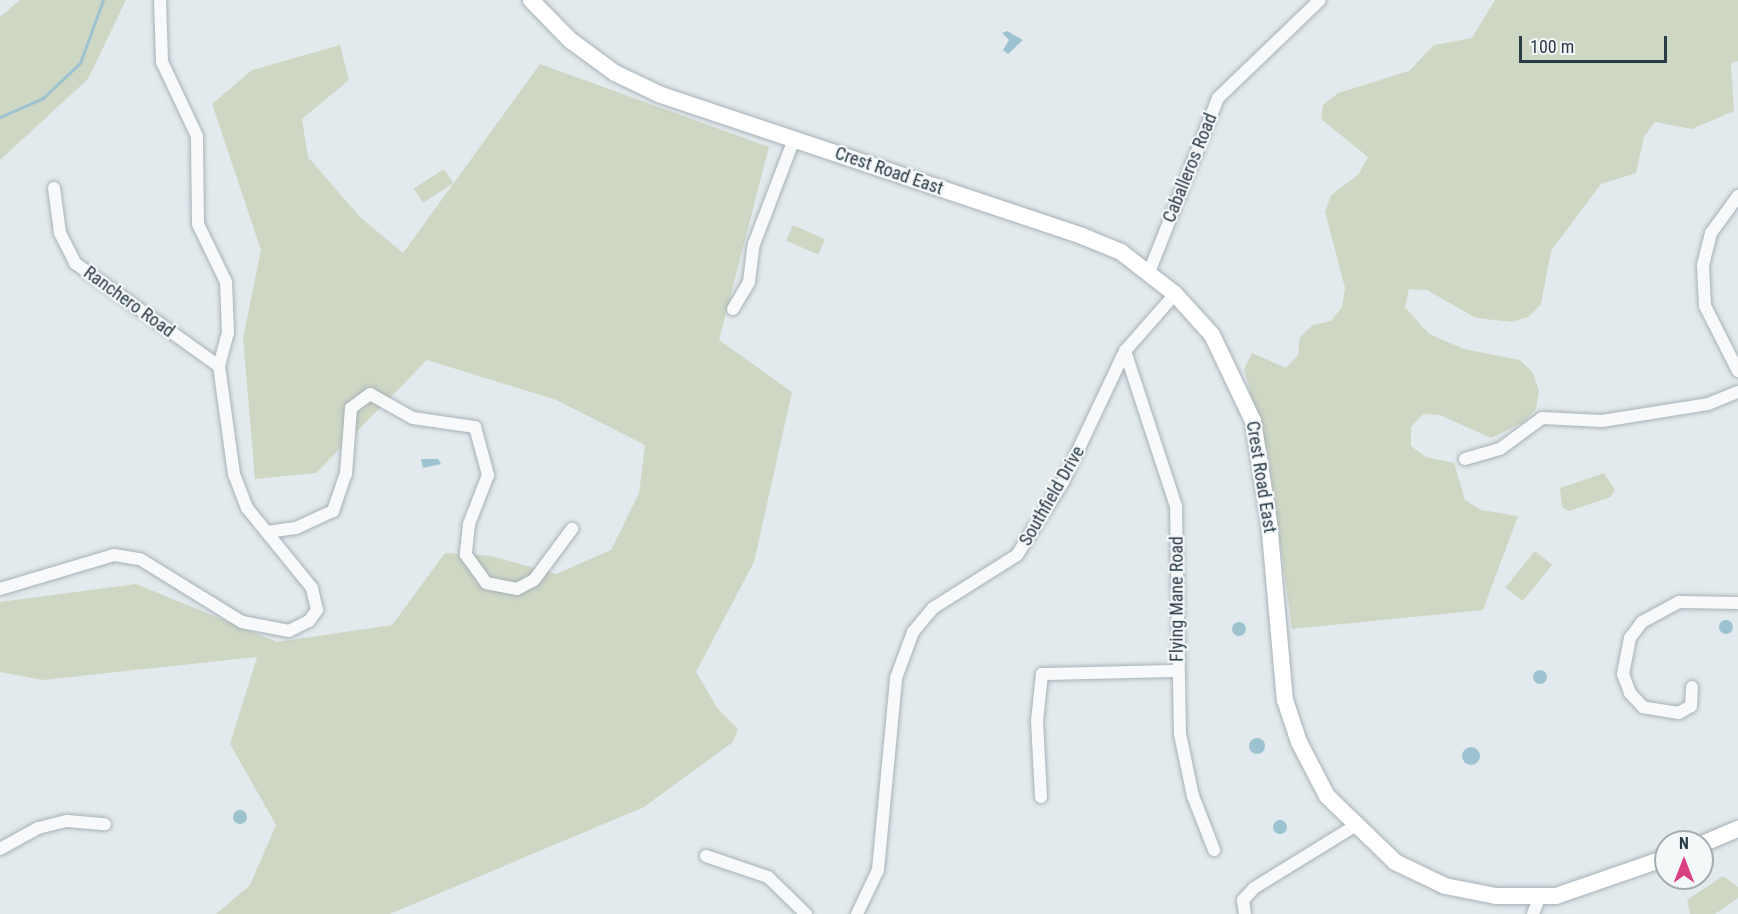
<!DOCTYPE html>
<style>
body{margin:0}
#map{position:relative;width:1738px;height:914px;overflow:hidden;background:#e3eaed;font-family:"Roboto Condensed",sans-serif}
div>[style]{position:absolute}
.green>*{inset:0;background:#ced7c4;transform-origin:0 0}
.water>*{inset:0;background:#9cc3cf}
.round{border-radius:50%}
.stream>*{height:3px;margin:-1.5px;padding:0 1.5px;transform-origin:1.5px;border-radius:1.5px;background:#9cc3cf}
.roads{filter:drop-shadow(0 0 2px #a7b2b8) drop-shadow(0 0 2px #a7b2b8)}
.street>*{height:12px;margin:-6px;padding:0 6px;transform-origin:6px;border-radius:6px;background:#f7f9fa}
.secondary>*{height:16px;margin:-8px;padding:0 8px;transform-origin:8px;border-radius:8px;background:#fff}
span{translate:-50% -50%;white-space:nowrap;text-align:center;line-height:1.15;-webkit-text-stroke:4.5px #f4f8f9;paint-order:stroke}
.street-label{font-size:18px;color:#293c47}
.north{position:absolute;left:1654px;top:830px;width:60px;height:60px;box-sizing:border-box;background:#f4f8f9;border:2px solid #a3adb2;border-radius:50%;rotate:0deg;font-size:16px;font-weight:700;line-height:24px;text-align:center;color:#293c47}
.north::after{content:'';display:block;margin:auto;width:21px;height:27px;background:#db3f83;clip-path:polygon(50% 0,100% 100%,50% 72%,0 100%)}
.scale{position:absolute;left:1519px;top:36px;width:148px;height:27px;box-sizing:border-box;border:3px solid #293c47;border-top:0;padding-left:8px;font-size:18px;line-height:21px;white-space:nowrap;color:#293c47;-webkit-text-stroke:4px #f4f8f9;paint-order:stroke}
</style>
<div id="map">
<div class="green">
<i style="clip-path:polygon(20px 0,126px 0,88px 79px,0 160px,0 17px)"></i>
<i style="clip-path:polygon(1495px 0,1738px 0,1738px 61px,1731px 63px,1734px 111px,1692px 129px,1655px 122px,1644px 137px,1636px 173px,1601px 184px,1551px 251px,1541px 304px,1528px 317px,1512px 322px,1476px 318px,1427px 290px,1409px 289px,1405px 307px,1429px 334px,1464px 349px,1520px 360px,1533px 373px,1539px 391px,1536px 409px,1524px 422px,1491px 438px,1440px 415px,1423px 414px,1411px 427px,1411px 446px,1426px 457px,1454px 463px,1465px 500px,1481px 510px,1518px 516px,1483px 610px,1292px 629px,1268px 454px,1244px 369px,1252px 353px,1286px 368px,1298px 355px,1300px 337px,1313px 325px,1331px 321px,1342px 307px,1345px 288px,1325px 212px,1331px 195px,1359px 174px,1368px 157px,1321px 119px,1323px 105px,1338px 93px,1409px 71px,1434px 45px,1472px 38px)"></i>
<i style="clip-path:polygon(340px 45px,349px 80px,302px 119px,308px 157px,360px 217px,403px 253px,540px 64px,769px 147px,719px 340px,792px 392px,754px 562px,696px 672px,718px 709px,738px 729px,733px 742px,644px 807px,390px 914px,216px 914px,250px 885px,276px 825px,230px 744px,257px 657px,43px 680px,0 672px,0 602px,136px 584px,277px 642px,392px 625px,445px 553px,491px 556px,556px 574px,611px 550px,639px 493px,645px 445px,556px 400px,427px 360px,316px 473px,255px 479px,243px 338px,261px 250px,212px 104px,252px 70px)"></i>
<i style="left:444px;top:169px;width:17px;height:36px;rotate:57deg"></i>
<i style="left:793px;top:225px;width:35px;height:17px;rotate:24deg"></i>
<i style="clip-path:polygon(1604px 473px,1615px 490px,1611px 497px,1569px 511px,1562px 507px,1560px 488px)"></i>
<i style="left:1535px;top:551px;width:22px;height:47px;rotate:39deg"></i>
<i style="clip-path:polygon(1723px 876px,1738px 887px,1738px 898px,1715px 914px,1690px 914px,1687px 900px)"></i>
</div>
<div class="water">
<i style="clip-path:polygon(1007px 31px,1023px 40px,1008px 54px,1003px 50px,1009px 40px,1002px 33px)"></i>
<i style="clip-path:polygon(421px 459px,438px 459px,441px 464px,423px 468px)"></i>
<i class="round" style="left:1719px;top:620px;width:14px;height:14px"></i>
<i class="round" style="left:1232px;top:622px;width:14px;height:14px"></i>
<i class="round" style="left:1533px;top:670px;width:14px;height:14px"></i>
<i class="round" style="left:1249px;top:738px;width:16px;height:16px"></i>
<i class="round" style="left:1462px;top:747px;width:18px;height:18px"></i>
<i class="round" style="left:233px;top:810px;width:14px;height:14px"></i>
<i class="round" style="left:1273px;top:820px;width:14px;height:14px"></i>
</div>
<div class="stream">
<i style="left:0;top:117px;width:47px;rotate:-23.8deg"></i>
<i style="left:43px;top:98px;width:51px;rotate:-43.4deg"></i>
<i style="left:80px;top:63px;width:67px;rotate:-69.9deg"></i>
</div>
<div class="roads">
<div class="street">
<i style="left:54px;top:188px;width:45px;rotate:82.4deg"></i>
<i style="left:60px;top:233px;width:34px;rotate:63deg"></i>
<i style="left:75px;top:263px;width:177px;rotate:35.6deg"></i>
<i style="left:1738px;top:196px;width:46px;rotate:126.1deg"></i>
<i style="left:1711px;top:233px;width:34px;rotate:104deg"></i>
<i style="left:1703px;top:266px;width:40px;rotate:87.1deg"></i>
<i style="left:1705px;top:306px;width:73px;rotate:63.1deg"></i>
<i style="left:1150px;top:270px;width:185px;rotate:-68.4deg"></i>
<i style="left:1218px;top:98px;width:141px;rotate:-43.9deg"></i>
<i style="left:733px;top:309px;width:31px;rotate:-59deg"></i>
<i style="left:749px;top:282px;width:38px;rotate:-83deg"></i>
<i style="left:754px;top:244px;width:112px;rotate:-69.1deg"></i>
<i style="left:1125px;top:351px;width:163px;rotate:71.8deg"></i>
<i style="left:1176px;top:506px;width:228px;rotate:89deg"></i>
<i style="left:1180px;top:734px;width:63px;rotate:78.2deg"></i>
<i style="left:1193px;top:796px;width:58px;rotate:68.7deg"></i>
<i style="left:1465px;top:459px;width:36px;rotate:-16deg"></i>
<i style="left:1500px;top:449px;width:52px;rotate:-36.4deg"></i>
<i style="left:1542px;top:418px;width:60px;rotate:2.9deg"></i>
<i style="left:1602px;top:421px;width:107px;rotate:-9.1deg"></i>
<i style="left:1708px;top:404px;width:32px;rotate:-22deg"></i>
<i style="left:267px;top:532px;width:29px;rotate:-8deg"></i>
<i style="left:296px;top:528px;width:41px;rotate:-24.7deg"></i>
<i style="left:333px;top:511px;width:39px;rotate:-71deg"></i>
<i style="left:346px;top:474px;width:66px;rotate:-85.7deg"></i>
<i style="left:351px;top:408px;width:24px;rotate:-36deg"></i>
<i style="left:370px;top:394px;width:49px;rotate:29.2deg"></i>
<i style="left:413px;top:418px;width:63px;rotate:8.3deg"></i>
<i style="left:475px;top:427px;width:50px;rotate:74.8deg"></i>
<i style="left:488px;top:475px;width:53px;rotate:111.2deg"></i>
<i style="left:469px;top:524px;width:31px;rotate:96deg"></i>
<i style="left:466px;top:555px;width:34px;rotate:54deg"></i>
<i style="left:486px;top:583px;width:32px;rotate:11deg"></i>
<i style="left:517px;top:589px;width:19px;rotate:-28deg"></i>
<i style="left:534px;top:580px;width:64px;rotate:-53.3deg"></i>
<i style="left:0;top:589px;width:119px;rotate:-16.6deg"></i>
<i style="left:114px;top:555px;width:26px;rotate:9deg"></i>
<i style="left:140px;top:559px;width:120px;rotate:31.7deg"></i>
<i style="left:242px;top:622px;width:48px;rotate:10.8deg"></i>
<i style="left:289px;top:631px;width:22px;rotate:-27deg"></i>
<i style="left:309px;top:621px;width:14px;rotate:-54deg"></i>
<i style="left:317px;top:610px;width:23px;rotate:-103deg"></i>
<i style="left:312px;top:588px;width:103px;rotate:-129.1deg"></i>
<i style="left:247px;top:508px;width:36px;rotate:-111deg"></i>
<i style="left:234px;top:474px;width:109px;rotate:-97.9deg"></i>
<i style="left:219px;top:366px;width:34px;rotate:-75deg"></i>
<i style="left:228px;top:333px;width:51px;rotate:-92.2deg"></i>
<i style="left:226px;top:282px;width:64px;rotate:-115.8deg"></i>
<i style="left:198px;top:224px;width:88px;rotate:-90.7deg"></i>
<i style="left:197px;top:136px;width:82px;rotate:-115.3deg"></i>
<i style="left:162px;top:62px;width:62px;rotate:-91.8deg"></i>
<i style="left:1692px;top:687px;width:19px;rotate:93deg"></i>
<i style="left:1691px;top:706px;width:14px;rotate:150deg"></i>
<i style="left:1679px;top:713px;width:36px;rotate:-171deg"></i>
<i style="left:1643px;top:707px;width:19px;rotate:-133deg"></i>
<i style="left:1630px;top:693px;width:20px;rotate:-110deg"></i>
<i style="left:1623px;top:674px;width:37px;rotate:-79deg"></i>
<i style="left:1630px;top:638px;width:20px;rotate:-53deg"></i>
<i style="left:1642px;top:622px;width:42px;rotate:-28.4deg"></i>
<i style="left:1679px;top:602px;width:59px;rotate:1deg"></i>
<i style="left:1041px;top:797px;width:76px;rotate:-93deg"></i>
<i style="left:1037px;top:721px;width:47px;rotate:-83.9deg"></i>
<i style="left:1042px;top:674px;width:135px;rotate:-1.3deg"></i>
<i style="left:0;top:849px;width:43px;rotate:-28.9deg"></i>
<i style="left:38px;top:828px;width:30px;rotate:-14deg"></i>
<i style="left:67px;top:821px;width:38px;rotate:5deg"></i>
<i style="left:706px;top:856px;width:65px;rotate:18.7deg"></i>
<i style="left:768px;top:877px;width:53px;rotate:44.2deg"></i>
<i style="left:857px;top:914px;width:49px;rotate:-64.5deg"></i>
<i style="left:878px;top:870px;width:193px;rotate:-84.6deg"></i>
<i style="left:896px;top:678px;width:49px;rotate:-69.7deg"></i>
<i style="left:913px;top:632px;width:31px;rotate:-50deg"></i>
<i style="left:933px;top:608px;width:99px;rotate:-32.2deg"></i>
<i style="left:1017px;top:555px;width:86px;rotate:-57.8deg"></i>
<i style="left:1063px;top:482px;width:145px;rotate:-64.7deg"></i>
<i style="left:1125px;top:351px;width:76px;rotate:-48.7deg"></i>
<i style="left:1245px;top:914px;width:14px;rotate:-98deg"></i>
<i style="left:1243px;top:900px;width:16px;rotate:-47deg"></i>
<i style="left:1254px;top:888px;width:116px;rotate:-31.6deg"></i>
<i style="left:1533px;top:914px;width:19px;rotate:-69deg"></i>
</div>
<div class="secondary">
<i style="left:531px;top:0;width:56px;rotate:45.7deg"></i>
<i style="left:570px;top:40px;width:56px;rotate:36.3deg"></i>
<i style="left:615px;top:73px;width:51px;rotate:25.6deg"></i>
<i style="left:661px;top:95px;width:444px;rotate:18.5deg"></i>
<i style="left:1082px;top:236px;width:42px;rotate:22.3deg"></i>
<i style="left:1121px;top:252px;width:68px;rotate:37.9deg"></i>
<i style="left:1175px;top:294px;width:55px;rotate:47.9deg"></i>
<i style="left:1212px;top:335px;width:95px;rotate:64.5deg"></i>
<i style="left:1253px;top:421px;width:102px;rotate:81deg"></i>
<i style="left:1269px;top:522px;width:179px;rotate:84.9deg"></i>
<i style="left:1285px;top:700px;width:44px;rotate:71.6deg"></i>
<i style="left:1299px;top:742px;width:61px;rotate:62.6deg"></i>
<i style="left:1327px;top:796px;width:95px;rotate:44.1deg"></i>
<i style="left:1395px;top:862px;width:55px;rotate:25.6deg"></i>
<i style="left:1445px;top:886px;width:52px;rotate:11.1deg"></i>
<i style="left:1496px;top:896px;width:60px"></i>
<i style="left:1556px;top:896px;width:116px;rotate:-19.1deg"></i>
<i style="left:1702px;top:844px;width:39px;rotate:-23deg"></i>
</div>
</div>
<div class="street-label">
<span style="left:1190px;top:168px;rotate:-68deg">Caballeros Road</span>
<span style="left:889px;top:171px;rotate:19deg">Crest Road East</span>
<span style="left:129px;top:302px;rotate:36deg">Ranchero Road</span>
<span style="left:1261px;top:477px;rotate:81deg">Crest Road East</span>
<span style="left:1052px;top:496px;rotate:-60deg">Southfield Drive</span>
<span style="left:1177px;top:599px;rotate:-90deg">Flying Mane Road</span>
</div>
<div class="north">N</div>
<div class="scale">100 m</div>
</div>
